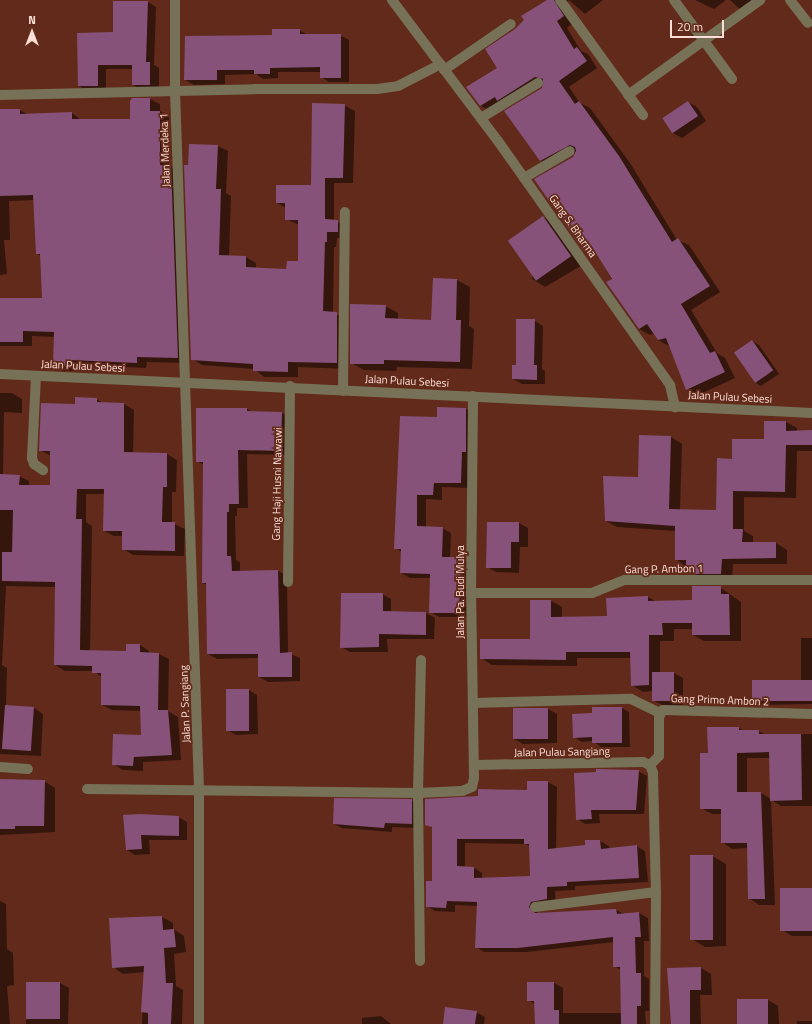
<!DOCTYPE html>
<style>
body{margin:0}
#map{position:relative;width:812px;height:1024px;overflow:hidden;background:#622a1a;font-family:"Titillium Web",sans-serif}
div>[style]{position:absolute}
.shadow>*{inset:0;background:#0007;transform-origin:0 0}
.building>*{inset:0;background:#865279;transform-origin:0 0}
.minor>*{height:10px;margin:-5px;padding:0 5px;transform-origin:5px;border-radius:5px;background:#767157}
span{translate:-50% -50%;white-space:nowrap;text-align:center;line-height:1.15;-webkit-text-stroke:3.5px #622a1a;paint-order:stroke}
.street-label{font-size:11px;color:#fbded6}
.north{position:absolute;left:12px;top:12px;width:40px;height:40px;-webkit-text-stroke:3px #622a1a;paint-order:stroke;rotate:0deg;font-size:11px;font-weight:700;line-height:16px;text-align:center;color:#fbded6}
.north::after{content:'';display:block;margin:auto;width:14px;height:18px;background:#fbded6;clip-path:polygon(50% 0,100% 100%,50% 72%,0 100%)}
.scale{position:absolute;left:670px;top:20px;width:54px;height:18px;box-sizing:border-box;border:2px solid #fbded6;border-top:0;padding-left:5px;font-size:12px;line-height:14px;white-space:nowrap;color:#fbded6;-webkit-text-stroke:3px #622a1a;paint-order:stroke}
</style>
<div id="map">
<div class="shadow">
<i style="clip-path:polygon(549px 0,603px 0,585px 14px,569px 0,564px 7px,574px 22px,567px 28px,581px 51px,588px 54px,597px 68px,569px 87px,580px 103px,590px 108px,630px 163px,677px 240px,689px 245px,720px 292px,691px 310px,717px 353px,725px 358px,735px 378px,698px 395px,687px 389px,669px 346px,658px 340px,654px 333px,650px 335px,639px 329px,597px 253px,594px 255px,583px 249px,575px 153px,552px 167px,541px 160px,543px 85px,492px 112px,481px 106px,516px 30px)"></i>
<i style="clip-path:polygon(695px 0,726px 0,714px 9px)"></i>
<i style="clip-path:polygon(730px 0,759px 0,743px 12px)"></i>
<i style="clip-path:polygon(148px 2px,156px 7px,154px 65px,159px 68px,159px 89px,142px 90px,133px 85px,133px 69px,106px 69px,106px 90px,88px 91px,79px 86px,114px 33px)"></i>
<i style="clip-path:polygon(299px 30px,308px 35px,340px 35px,349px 40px,349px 82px,329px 82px,321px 77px,321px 72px,278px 72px,278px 78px,263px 79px,256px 74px,225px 75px,225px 84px,194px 85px,185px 80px,273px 36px)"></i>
<i style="clip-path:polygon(133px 99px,150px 99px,160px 104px,160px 111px,169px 117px,169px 166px,180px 172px,187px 363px,147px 362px,146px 368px,78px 365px,78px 371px,64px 371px,54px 365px,55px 337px,32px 336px,32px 346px,0 346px,0 299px,43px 299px,41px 256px,37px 254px,35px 200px,9px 201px,10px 240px,4px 240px,7px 274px,0 275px,0 110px,20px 110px,29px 115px,72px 113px,81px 120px,131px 120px)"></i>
<i style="clip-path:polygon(688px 102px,697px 107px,706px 121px,682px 138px,673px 133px,664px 119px)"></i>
<i style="clip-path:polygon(344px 105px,355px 111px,353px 183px,334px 183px,334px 221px,348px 226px,348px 238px,337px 238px,336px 247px,334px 247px,333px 313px,347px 319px,347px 369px,298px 367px,298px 377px,264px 377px,254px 369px,202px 365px,192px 359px,189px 166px,218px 146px,228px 151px,226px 193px,231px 196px,229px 257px,246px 257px,256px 263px,256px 269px,287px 270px,299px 262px,299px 225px,286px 219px,286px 208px,277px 203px,312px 186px)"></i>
<i style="clip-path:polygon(543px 217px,556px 225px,584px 264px,545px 287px,532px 279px)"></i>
<i style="clip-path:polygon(434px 279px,457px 280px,470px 287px,469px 326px,474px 329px,472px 369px,397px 367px,396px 371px,364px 370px,351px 363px,385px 306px,398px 313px,398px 320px,432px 321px)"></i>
<i style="clip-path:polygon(534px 320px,543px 326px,542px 369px,545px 371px,545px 384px,522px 384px,513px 379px)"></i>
<i style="clip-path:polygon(752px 341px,759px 345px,779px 374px,761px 386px,754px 382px)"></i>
<i style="clip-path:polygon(0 393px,12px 393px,22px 399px,22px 413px,4px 412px,3px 475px,19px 476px,29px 481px,29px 486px,51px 486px,51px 456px,40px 450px,76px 405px,96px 399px,105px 404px,124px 404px,134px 410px,133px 453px,167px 454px,177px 460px,176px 492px,172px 492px,172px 523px,185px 529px,184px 556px,133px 555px,123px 549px,123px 536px,114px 536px,104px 531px,105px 494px,86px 494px,86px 522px,92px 526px,90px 651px,127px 652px,140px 645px,149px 651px,149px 654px,159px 654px,169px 659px,168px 711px,178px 717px,181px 760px,143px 762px,143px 771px,123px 770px,113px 764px,142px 736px,141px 711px,112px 710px,102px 705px,102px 677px,93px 671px,65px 671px,55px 665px,56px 587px,6px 586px,2px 665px,7px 668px,6px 706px,34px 708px,43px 714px,41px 756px,0 754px)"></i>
<i style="clip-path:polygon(438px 408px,466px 409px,475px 414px,469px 488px,442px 487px,442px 500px,426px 499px,426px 527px,442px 528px,451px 533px,450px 558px,461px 558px,469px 563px,467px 617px,439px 617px,430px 612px,431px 578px,410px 578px,401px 573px,402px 552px,395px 548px,438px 418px)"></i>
<i style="clip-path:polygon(197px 409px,247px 409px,253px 412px,282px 413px,291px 418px,290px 455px,247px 454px,248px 508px,237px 508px,237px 516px,235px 516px,236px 560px,240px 562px,240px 572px,278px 571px,287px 576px,288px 653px,300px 658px,300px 681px,268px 682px,259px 677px,259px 658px,217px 659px,208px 654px,207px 585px,203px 583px,204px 465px,197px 461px)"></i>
<i style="clip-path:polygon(786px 422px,797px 428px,797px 432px,812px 431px,812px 451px,797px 451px,796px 498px,744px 497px,744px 531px,753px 536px,753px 543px,776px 543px,787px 550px,787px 564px,733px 564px,732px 579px,698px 576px,676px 559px,676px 531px,617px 527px,606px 521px,639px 478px,640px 436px,671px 437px,682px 444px,680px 510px,717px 511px,733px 460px,765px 440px)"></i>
<i style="clip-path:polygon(488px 523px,519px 523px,528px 528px,528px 547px,520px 547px,519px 573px,496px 572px,487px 567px)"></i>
<i style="clip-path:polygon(721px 588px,741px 602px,741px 641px,704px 641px,693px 635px,693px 629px,674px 629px,674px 641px,660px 641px,660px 673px,674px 673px,683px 678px,683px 705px,662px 705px,653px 700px,653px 691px,643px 692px,632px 685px,631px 658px,577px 658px,577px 666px,492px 665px,481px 658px,531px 640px,550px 600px,562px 607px,562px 618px,608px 617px,648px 597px,657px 602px,693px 601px)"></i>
<i style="clip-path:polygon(382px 594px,391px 599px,391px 612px,426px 613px,435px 618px,434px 639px,387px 639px,388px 652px,350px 652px,341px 647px)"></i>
<i style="clip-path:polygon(801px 638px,812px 638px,812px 704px,761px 705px,753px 700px,801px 681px)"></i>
<i style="clip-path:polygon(249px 690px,257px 695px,258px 734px,236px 735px,227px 730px)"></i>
<i style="clip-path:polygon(622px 708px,629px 712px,630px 747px,601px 747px,593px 741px,582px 742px,574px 737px,593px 714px)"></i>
<i style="clip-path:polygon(548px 709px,557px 714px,557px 743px,523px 744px,514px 739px)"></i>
<i style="clip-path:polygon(evenodd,739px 728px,744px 731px,759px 731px,766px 735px,812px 734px,812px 806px,781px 806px,771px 800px,775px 905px,759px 905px,749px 898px,748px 848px,732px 849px,722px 842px,722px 814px,712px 814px,701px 808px,709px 754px,739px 728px,747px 758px,770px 758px,771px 799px,761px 793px,747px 793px,747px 758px)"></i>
<i style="clip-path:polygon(638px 771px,647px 776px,644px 814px,599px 814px,600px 823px,585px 824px,577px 819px)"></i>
<i style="clip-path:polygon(0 781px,44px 781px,55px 788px,55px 832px,0 835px,0 901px,6px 904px,7px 949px,13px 953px,14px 985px,7px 986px,10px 1024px,0 1024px)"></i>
<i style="clip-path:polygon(evenodd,548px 782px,557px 787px,556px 849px,587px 846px,586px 841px,600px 841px,609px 846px,609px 849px,636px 846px,645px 851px,648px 882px,575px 886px,575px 890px,555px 891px,556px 903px,540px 906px,537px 913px,616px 910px,624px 914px,639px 913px,648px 918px,649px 941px,644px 941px,644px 976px,649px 979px,649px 1011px,645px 1011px,646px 1024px,536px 1024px,536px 1005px,528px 1000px,528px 983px,554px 983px,563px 988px,563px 1013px,622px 1013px,621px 970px,614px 966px,614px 942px,527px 952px,484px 952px,476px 947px,478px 906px,455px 905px,455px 912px,435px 911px,427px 906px,433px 882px,433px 828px,426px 824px,479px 797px,528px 792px,548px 782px,465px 843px,525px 844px,530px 846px,531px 877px,482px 879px,482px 873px,474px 868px,465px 868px,465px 843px)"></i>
<i style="clip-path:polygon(411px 800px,419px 805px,419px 828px,392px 827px,392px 832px,342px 828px,334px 824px)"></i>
<i style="clip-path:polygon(125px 816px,178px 817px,187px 822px,187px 840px,149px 840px,150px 854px,135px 855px,127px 850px)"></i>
<i style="clip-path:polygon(712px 856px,726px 864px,726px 946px,705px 947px,692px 939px)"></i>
<i style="clip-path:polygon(812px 889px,812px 936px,792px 936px,782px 930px)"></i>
<i style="clip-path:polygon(162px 917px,173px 923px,173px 929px,184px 936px,186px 952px,174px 954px,176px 986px,183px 990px,182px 1024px,142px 1024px,145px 972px,123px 974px,113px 967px)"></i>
<i style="clip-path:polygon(701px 968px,711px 974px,712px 995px,700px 995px,701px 1024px,672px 1024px)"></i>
<i style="clip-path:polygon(27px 983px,60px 983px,69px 988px,68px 1024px,26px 1024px)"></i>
<i style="clip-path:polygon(768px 1000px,778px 1006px,779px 1024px,738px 1024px)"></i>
<i style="clip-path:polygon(476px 1012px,485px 1017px,484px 1024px,445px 1024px)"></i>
<i style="clip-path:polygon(381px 1016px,391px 1024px,362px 1024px,362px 1018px)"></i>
<i style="left:797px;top:1021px;width:15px;height:3px"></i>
</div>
<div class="building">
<i style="clip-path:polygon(547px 0,554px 0,564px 16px,557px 21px,574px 49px,577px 47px,587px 61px,559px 81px,575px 104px,579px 101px,619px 156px,672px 242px,678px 238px,710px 286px,681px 304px,710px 353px,715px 351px,725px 372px,686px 390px,666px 338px,658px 340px,647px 324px,639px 329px,606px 282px,612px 279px,591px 245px,583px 250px,534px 179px,573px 157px,576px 151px,575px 147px,570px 145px,540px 161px,504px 111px,542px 88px,543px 79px,535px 77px,497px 101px,495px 97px,480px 106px,466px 87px,497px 68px,485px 49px,515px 29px,524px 20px,521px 16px)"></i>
<i style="clip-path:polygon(113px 1px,148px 1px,146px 62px,150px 62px,150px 85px,132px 85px,132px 65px,98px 65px,98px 86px,78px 86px,77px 33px,113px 32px)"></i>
<i style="clip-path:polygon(272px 29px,300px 29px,300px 34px,341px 34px,341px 78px,320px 78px,320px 67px,270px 68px,270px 74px,254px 74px,254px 70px,217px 70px,217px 80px,184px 80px,185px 36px,272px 35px)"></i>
<i style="clip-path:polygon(132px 98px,150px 98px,150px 111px,160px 111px,160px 165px,171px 165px,178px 358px,137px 357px,137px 363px,69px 360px,69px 366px,53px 366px,54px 332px,23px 331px,23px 342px,0 342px,0 298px,42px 298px,40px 254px,36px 254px,33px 195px,0 196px,0 109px,20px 109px,20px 114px,72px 112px,72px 119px,130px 119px,130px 101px)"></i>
<i style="left:688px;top:101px;width:18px;height:31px;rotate:56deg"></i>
<i style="clip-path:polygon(312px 103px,345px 104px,343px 178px,325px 178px,325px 219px,338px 220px,338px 232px,327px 232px,327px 242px,325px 242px,323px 311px,337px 312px,337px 363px,288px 362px,288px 372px,253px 371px,253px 364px,191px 360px,184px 165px,188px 165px,189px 144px,218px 145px,216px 189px,221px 189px,219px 255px,246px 256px,246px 267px,286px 269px,287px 261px,298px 261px,298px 220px,285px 220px,285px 203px,276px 203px,276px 185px,311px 185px)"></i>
<i style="left:543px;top:216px;width:49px;height:43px;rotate:55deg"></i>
<i style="clip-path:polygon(433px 278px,457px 279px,456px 320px,461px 320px,460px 362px,384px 360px,384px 364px,350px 364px,350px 304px,386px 305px,385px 318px,431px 320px)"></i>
<i style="clip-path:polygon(516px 319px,535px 319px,534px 365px,537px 365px,537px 380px,512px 379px,512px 365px,516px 365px)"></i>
<i style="left:752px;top:340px;width:37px;height:22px;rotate:55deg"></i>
<i style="clip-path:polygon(75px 397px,97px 398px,97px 402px,124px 403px,124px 452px,167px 453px,167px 487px,163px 487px,162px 522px,175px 522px,175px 551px,122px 550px,122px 531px,103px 531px,104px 489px,77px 489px,76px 519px,82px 519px,80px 650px,126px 651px,126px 644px,140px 644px,140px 652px,159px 653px,158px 710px,168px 710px,172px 755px,134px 757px,133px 766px,112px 765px,113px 734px,141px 735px,140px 706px,101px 705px,101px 673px,92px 673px,92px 666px,54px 665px,55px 582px,2px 581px,2px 552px,12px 552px,13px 510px,0 510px,0 474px,20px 475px,19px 485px,50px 485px,50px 451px,39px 451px,41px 403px,75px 404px)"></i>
<i style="clip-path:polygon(437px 407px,466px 408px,466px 452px,462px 452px,461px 483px,434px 483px,433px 495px,417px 495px,417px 526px,443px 527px,442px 557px,461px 557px,459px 613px,429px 613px,430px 574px,400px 573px,401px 549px,394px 549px,400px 416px,437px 417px)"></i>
<i style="clip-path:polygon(196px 408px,247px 408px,247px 411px,282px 412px,281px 451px,238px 450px,239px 504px,229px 504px,229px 512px,227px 512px,227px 556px,231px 556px,232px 571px,278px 570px,280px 653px,292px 652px,292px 677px,258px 677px,258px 654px,207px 654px,206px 583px,202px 583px,203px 462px,196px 462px)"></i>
<i style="clip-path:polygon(764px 421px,786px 421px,786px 431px,812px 430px,812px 445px,786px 445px,785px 492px,733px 491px,733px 529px,743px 529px,742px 542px,776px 542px,776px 558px,722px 559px,721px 574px,692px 574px,692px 571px,686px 570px,686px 560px,675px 560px,675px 526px,605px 521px,603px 476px,638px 477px,639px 435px,671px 436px,669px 509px,716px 510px,717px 458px,732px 459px,732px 439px,764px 439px)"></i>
<i style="clip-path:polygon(487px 522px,519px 522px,519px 542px,511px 542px,511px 568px,486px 568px)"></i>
<i style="clip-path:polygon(692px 586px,721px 586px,721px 594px,729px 594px,730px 635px,692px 635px,692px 623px,662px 623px,663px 635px,649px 635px,649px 685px,631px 686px,630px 652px,566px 652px,566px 660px,480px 659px,480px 639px,530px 639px,530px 600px,551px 600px,551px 617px,607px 616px,606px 598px,648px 596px,648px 601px,692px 600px)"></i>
<i style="clip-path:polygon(341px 593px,383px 593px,383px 611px,426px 612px,426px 635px,379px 634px,379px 647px,340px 648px)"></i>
<i style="left:652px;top:672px;width:22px;height:29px"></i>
<i style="left:752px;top:680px;width:60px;height:21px"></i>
<i style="left:226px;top:689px;width:23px;height:42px"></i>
<i style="left:5px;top:705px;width:29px;height:44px;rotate:4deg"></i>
<i style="clip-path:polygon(592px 707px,622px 707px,622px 743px,592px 743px,592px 737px,573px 738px,572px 714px,592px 713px)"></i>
<i style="left:513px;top:708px;width:35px;height:31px"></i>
<i style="clip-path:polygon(707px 727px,739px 727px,739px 730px,759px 730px,759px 734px,801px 734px,802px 800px,770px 801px,769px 752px,737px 753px,737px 792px,761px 792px,765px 899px,748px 899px,747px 843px,721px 843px,721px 809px,700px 809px,700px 753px,708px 753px)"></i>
<i style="clip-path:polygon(596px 769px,639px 770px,636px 810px,591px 810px,592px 819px,576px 820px,574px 773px,596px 772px)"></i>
<i style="clip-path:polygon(0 779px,45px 780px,44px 826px,15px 826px,15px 829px,0 829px)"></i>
<i style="clip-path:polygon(evenodd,527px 781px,548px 781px,548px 849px,585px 845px,585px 840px,600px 840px,601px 849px,637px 845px,639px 878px,567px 882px,567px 886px,547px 887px,547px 899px,531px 902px,529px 907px,535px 913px,616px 909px,617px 914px,639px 912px,641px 937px,635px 937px,636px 973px,641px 973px,641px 1006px,637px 1006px,637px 1024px,621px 1024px,620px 967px,613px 967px,613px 937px,518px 948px,475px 948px,477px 902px,447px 901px,446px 908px,426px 907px,426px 881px,432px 881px,432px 827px,425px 825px,425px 799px,478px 796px,478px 789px,527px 790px,527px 781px,457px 839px,524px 839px,524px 844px,529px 844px,530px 876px,474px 878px,474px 867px,457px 866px,457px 839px)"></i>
<i style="clip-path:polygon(334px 798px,412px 799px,412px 824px,385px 823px,384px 828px,333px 824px)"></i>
<i style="clip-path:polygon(140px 814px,179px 816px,179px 836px,141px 835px,142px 849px,126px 850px,123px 815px)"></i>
<i style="left:690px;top:855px;width:23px;height:85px"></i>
<i style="left:780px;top:888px;width:32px;height:43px"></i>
<i style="clip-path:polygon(162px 916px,163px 930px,174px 929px,176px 947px,164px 948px,166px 983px,173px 983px,171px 1024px,148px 1024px,148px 1013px,141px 1012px,144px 966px,112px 968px,109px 918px)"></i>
<i style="clip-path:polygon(701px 967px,701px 990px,690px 990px,690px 1024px,671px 1024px,667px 968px)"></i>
<i style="left:26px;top:982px;width:34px;height:37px"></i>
<i style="clip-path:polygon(527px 982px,554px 982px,554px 1010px,559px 1010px,559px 1024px,535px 1024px,534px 1001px,527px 1001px)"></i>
<i style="left:768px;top:999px;width:25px;height:31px;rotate:90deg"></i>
<i style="clip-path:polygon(445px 1007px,477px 1011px,475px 1024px,443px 1024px)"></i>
</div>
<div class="minor">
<i style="left:175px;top:0;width:91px;rotate:90deg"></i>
<i style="left:175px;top:91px;width:699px;rotate:88.03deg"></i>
<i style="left:199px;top:790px;width:234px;rotate:90deg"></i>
<i style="left:392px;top:0;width:176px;rotate:53.1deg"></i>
<i style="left:498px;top:141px;width:299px;rotate:54.8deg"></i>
<i style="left:670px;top:385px;width:23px;rotate:77deg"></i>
<i style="left:560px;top:0;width:142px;rotate:54.2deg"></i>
<i style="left:674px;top:0;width:98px;rotate:53.7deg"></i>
<i style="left:790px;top:0;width:29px;rotate:52deg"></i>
<i style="left:444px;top:70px;width:81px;rotate:-34.5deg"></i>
<i style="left:0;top:95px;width:255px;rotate:-1.3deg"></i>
<i style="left:255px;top:89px;width:122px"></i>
<i style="left:377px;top:89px;width:21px;rotate:-8deg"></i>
<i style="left:398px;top:86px;width:48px;rotate:-27.1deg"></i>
<i style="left:628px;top:95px;width:163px;rotate:-35.7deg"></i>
<i style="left:481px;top:118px;width:67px;rotate:-31.6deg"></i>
<i style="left:524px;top:178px;width:53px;rotate:-30.4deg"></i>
<i style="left:0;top:374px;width:813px;rotate:2.75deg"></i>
<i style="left:36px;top:376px;width:82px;rotate:92.8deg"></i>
<i style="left:32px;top:458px;width:6px;rotate:72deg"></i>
<i style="left:34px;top:464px;width:11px;rotate:34deg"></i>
<i style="left:343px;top:391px;width:179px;rotate:-89.4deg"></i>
<i style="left:288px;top:582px;width:196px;rotate:-89.4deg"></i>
<i style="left:471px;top:593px;width:121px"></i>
<i style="left:592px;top:593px;width:35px;rotate:-22deg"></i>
<i style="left:625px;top:580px;width:187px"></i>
<i style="left:473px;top:703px;width:158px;rotate:-1.5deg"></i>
<i style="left:631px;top:699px;width:32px;rotate:26deg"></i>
<i style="left:474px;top:765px;width:169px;rotate:-1deg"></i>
<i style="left:643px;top:762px;width:8px;rotate:23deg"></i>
<i style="left:650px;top:765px;width:9px;rotate:69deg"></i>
<i style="left:653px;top:773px;width:119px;rotate:88.6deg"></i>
<i style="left:656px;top:892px;width:132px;rotate:90.4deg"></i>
<i style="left:650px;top:765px;width:13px;rotate:-45deg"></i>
<i style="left:659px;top:756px;width:39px;rotate:-90deg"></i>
<i style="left:659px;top:717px;width:8px;rotate:-60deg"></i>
<i style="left:663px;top:710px;width:149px;rotate:1.5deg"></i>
<i style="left:0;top:767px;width:28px;rotate:4deg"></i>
<i style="left:87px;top:789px;width:331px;rotate:0.7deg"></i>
<i style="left:418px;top:793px;width:44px;rotate:-2.6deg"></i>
<i style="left:462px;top:791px;width:11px;rotate:-22deg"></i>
<i style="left:472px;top:787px;width:9px;rotate:-77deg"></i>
<i style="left:474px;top:778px;width:185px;rotate:-90.9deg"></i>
<i style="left:471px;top:593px;width:197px;rotate:-89.4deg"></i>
<i style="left:535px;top:907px;width:122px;rotate:-7.1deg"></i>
<i style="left:420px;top:961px;width:168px;rotate:-90.7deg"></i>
<i style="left:418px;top:793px;width:133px;rotate:-88.7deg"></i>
</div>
<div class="street-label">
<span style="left:165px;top:150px;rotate:-92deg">Jalan Merdeka 1</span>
<span style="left:573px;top:226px;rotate:55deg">Gang S. Bharma</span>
<span style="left:83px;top:366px;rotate:3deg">Jalan Pulau Sebesi</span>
<span style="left:407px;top:381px;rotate:3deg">Jalan Pulau Sebesi</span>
<span style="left:730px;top:397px;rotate:3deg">Jalan Pulau Sebesi</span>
<span style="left:277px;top:484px;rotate:-89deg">Gang Haji Husni Nawawi</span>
<span style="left:664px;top:569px;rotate:-1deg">Gang P. Ambon 1</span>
<span style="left:460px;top:592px;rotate:-90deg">Jalan Pa. Budi Mulya</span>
<span style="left:720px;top:700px;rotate:2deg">Gang Primo Ambon 2</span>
<span style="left:185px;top:704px;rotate:-92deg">Jalan P. Sangiang</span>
<span style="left:562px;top:752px;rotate:-1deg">Jalan Pulau Sangiang</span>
</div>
<div class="north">N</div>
<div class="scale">20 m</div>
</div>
